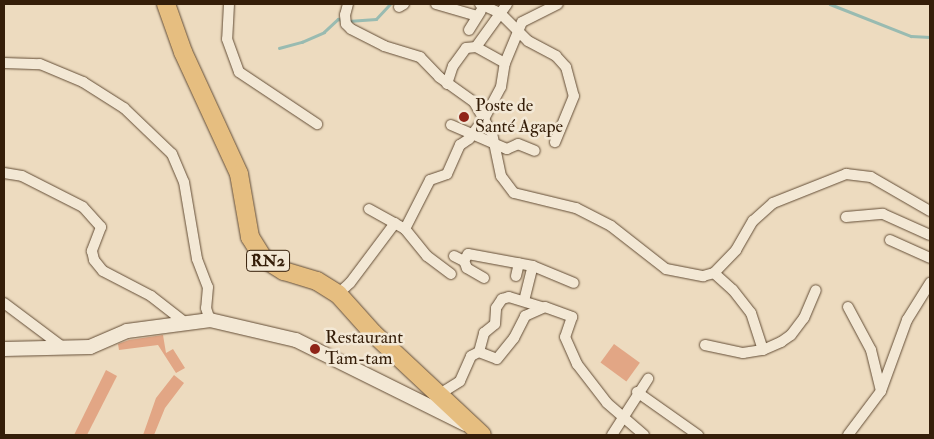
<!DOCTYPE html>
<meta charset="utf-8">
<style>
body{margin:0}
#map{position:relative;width:934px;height:439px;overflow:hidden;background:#eddbbf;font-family:"IM FELL Double Pica",serif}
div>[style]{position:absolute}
.stream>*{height:2.5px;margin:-1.25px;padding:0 1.25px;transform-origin:1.25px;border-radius:1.25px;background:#99bbb1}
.building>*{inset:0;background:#e2a685;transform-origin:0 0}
.roads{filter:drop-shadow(0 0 1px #634d36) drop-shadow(0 0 1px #634d36)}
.street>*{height:10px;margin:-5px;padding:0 5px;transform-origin:5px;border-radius:5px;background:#f3e8d5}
.secondary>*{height:14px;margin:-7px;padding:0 7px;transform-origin:7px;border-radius:7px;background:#f3e8d5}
.highway>*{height:18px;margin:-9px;padding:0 9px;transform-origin:9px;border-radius:9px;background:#e6be80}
.dots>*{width:14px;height:14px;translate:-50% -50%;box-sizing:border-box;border:2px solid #f3e8d5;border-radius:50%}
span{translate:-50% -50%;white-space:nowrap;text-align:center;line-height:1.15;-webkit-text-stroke:5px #f3e8d5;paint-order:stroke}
.shield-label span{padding:1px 4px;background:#f3e8d5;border:1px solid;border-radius:4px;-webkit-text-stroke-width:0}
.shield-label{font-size:16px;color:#351e09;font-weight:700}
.poi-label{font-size:18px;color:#351e09}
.left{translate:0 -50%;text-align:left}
.frame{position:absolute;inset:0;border:5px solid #351e09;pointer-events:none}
</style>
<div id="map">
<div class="stream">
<i style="left:734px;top:4px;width:10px"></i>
<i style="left:830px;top:4px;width:87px;rotate:21.6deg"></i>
<i style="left:911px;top:36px;width:19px;rotate:3deg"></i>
<i style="left:348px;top:21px;width:28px;rotate:-4deg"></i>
<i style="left:376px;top:19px;width:21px;rotate:-47deg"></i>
<i style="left:279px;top:48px;width:24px;rotate:-15deg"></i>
<i style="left:302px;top:42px;width:24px;rotate:-24deg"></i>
<i style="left:324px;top:32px;width:19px;rotate:-43deg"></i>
<i style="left:338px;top:19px;width:4px;rotate:14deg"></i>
</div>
<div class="building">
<i style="clip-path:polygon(163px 335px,166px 353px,173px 349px,185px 368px,176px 373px,158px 345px,119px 350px,118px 344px,129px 340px)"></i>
<i style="left:614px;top:344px;width:32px;height:23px;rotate:36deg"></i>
<i style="clip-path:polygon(106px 370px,117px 376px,87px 435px,74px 435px)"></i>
<i style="clip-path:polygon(174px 375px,184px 383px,165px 408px,154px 435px,143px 435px,156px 398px)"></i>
</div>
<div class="roads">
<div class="street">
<i style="left:229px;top:4px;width:35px;rotate:93deg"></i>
<i style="left:227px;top:39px;width:35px;rotate:70deg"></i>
<i style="left:239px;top:72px;width:94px;rotate:33.7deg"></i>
<i style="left:348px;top:4px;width:11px;rotate:105deg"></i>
<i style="left:345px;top:15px;width:9px;rotate:84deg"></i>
<i style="left:346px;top:24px;width:7px;rotate:45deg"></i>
<i style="left:351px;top:29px;width:37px;rotate:27deg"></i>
<i style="left:384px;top:46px;width:38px;rotate:17deg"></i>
<i style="left:420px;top:57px;width:28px;rotate:46deg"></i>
<i style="left:439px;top:77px;width:43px;rotate:35.5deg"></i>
<i style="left:474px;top:102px;width:36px;rotate:60deg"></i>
<i style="left:492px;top:133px;width:44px;rotate:78.2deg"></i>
<i style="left:501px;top:176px;width:21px;rotate:53deg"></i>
<i style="left:514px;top:193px;width:64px;rotate:13.6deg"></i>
<i style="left:576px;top:208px;width:39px;rotate:27deg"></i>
<i style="left:611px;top:226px;width:70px;rotate:38deg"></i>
<i style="left:666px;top:269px;width:38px;rotate:11deg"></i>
<i style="left:703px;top:276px;width:11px;rotate:-15deg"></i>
<i style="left:714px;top:273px;width:32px;rotate:-46deg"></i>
<i style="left:736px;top:250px;width:34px;rotate:-60deg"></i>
<i style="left:753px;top:221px;width:27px;rotate:-42deg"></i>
<i style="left:773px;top:203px;width:79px;rotate:-21.7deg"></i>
<i style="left:846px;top:174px;width:25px;rotate:7deg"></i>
<i style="left:871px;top:177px;width:68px;rotate:30deg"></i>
<i style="left:436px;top:4px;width:43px;rotate:16.3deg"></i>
<i style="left:480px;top:4px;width:22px;rotate:24deg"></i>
<i style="left:500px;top:13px;width:40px;rotate:45deg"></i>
<i style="left:528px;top:41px;width:32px;rotate:28deg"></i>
<i style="left:556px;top:56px;width:15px;rotate:48deg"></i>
<i style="left:566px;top:67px;width:30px;rotate:75deg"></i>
<i style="left:574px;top:96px;width:50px;rotate:112.4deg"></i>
<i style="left:399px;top:7px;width:6px;rotate:-31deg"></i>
<i style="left:469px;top:30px;width:22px;rotate:-58deg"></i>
<i style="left:476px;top:47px;width:53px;rotate:-54.2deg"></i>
<i style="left:4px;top:63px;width:36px;rotate:2deg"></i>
<i style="left:40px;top:64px;width:47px;rotate:22.7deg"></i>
<i style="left:83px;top:82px;width:49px;rotate:32.4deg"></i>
<i style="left:124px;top:108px;width:66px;rotate:43.8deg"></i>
<i style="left:172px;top:154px;width:30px;rotate:67deg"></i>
<i style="left:184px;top:182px;width:78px;rotate:80.4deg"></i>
<i style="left:197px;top:259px;width:30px;rotate:69deg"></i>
<i style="left:208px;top:287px;width:21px;rotate:95deg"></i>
<i style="left:206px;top:308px;width:13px;rotate:72deg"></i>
<i style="left:447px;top:84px;width:19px;rotate:-72deg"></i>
<i style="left:453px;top:66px;width:22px;rotate:-54deg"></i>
<i style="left:466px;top:48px;width:10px;rotate:-6deg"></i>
<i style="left:476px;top:47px;width:33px;rotate:29deg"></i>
<i style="left:451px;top:125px;width:61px;rotate:23.2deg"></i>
<i style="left:507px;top:149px;width:12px;rotate:-24deg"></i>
<i style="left:518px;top:144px;width:18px;rotate:22deg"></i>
<i style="left:4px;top:173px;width:18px;rotate:9deg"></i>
<i style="left:22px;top:176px;width:68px;rotate:26.9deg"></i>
<i style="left:83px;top:207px;width:27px;rotate:48deg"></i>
<i style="left:101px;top:227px;width:26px;rotate:111deg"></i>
<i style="left:92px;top:251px;width:9px;rotate:77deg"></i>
<i style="left:94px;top:260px;width:14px;rotate:51deg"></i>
<i style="left:103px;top:271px;width:54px;rotate:27.5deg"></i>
<i style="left:151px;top:296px;width:46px;rotate:37.9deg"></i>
<i style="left:369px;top:209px;width:41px;rotate:29.1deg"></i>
<i style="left:405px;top:229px;width:35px;rotate:51deg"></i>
<i style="left:427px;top:256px;width:30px;rotate:37deg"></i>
<i style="left:846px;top:217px;width:37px;rotate:-5deg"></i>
<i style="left:883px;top:214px;width:51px;rotate:24.1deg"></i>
<i style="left:405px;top:229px;width:55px;rotate:-63deg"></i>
<i style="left:430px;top:180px;width:18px;rotate:-19deg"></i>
<i style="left:447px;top:174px;width:32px;rotate:-66deg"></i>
<i style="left:460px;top:145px;width:11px;rotate:-34deg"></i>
<i style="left:469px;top:139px;width:27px;rotate:-54deg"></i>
<i style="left:485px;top:117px;width:34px;rotate:-62deg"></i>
<i style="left:501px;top:87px;width:24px;rotate:-81deg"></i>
<i style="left:505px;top:63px;width:44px;rotate:-67.5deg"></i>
<i style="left:522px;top:22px;width:40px;rotate:-26.6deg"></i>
<i style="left:890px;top:240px;width:44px;rotate:24.2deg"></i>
<i style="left:454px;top:256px;width:11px;rotate:27deg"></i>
<i style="left:714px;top:273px;width:25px;rotate:42deg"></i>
<i style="left:733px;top:290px;width:29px;rotate:52deg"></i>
<i style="left:751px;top:313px;width:39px;rotate:72deg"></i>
<i style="left:516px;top:276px;width:13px;rotate:-77deg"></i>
<i style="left:484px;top:278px;width:20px;rotate:-150deg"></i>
<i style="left:467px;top:268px;width:8px;rotate:-113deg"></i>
<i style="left:464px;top:261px;width:8px;rotate:-60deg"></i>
<i style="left:468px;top:254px;width:66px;rotate:10.5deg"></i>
<i style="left:533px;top:266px;width:44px;rotate:22.5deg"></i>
<i style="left:338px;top:294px;width:16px;rotate:-43deg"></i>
<i style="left:350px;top:283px;width:75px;rotate:-53.1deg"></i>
<i style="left:524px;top:301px;width:36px;rotate:-76deg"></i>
<i style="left:4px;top:303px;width:75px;rotate:36.9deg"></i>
<i style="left:848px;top:307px;width:49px;rotate:61.9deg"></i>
<i style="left:871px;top:350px;width:42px;rotate:76.3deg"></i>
<i style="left:705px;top:345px;width:39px;rotate:12deg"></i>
<i style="left:743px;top:353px;width:20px;rotate:-9deg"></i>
<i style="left:763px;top:350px;width:20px;rotate:-24deg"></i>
<i style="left:781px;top:342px;width:12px;rotate:-35deg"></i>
<i style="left:791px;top:335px;width:21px;rotate:-53deg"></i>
<i style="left:804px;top:318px;width:30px;rotate:-67deg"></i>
<i style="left:479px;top:352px;width:20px;rotate:-75deg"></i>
<i style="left:484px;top:333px;width:14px;rotate:-39deg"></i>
<i style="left:495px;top:324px;width:16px;rotate:-86deg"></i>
<i style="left:496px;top:308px;width:11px;rotate:-56deg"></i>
<i style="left:502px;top:299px;width:7px;rotate:-16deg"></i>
<i style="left:509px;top:297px;width:34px;rotate:17deg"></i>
<i style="left:637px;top:392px;width:75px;rotate:35.2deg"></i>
<i style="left:438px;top:395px;width:26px;rotate:-32deg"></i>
<i style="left:460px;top:381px;width:27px;rotate:-66deg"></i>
<i style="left:471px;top:356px;width:9px;rotate:-27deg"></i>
<i style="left:479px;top:352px;width:19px;rotate:21deg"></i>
<i style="left:497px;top:359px;width:27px;rotate:-51deg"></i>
<i style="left:514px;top:338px;width:25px;rotate:-63deg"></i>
<i style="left:525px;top:316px;width:22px;rotate:-24deg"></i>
<i style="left:545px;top:307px;width:29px;rotate:20deg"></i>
<i style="left:572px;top:317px;width:21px;rotate:109deg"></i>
<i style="left:565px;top:337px;width:30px;rotate:66deg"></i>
<i style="left:577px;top:364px;width:49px;rotate:52.4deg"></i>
<i style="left:607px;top:403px;width:49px;rotate:40.9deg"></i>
<i style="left:612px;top:435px;width:67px;rotate:-57.3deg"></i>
<i style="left:848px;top:435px;width:55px;rotate:-53.1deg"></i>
<i style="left:881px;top:391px;width:76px;rotate:-69.9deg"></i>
<i style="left:907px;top:320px;width:44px;rotate:-58.1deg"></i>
</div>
<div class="secondary">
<i style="left:4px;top:349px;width:86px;rotate:-1.3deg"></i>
<i style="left:90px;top:347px;width:40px;rotate:-23.4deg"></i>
<i style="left:127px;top:331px;width:84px;rotate:-7.5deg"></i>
<i style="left:210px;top:320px;width:88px;rotate:13.1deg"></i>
<i style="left:296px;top:340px;width:189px;rotate:26.4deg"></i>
</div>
<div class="highway">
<i style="left:166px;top:4px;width:51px;rotate:70.5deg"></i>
<i style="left:183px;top:52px;width:134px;rotate:65.3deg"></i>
<i style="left:239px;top:174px;width:64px;rotate:80.1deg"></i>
<i style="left:250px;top:237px;width:25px;rotate:58deg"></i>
<i style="left:263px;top:258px;width:25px;rotate:32deg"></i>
<i style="left:284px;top:271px;width:34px;rotate:17deg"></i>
<i style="left:317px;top:281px;width:25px;rotate:32deg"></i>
<i style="left:338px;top:294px;width:52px;rotate:48.1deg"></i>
<i style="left:373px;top:333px;width:149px;rotate:43.1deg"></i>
</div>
</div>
<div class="dots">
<i style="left:464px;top:117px;background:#8f2418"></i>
<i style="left:315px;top:349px;background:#8f2418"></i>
</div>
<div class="shield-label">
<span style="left:268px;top:261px">RN2</span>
</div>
<div class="poi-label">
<span class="left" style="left:475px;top:117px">Poste de<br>Santé Agape</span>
<span class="left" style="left:325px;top:349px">Restaurant<br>Tam-tam</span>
</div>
<div class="frame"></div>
</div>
